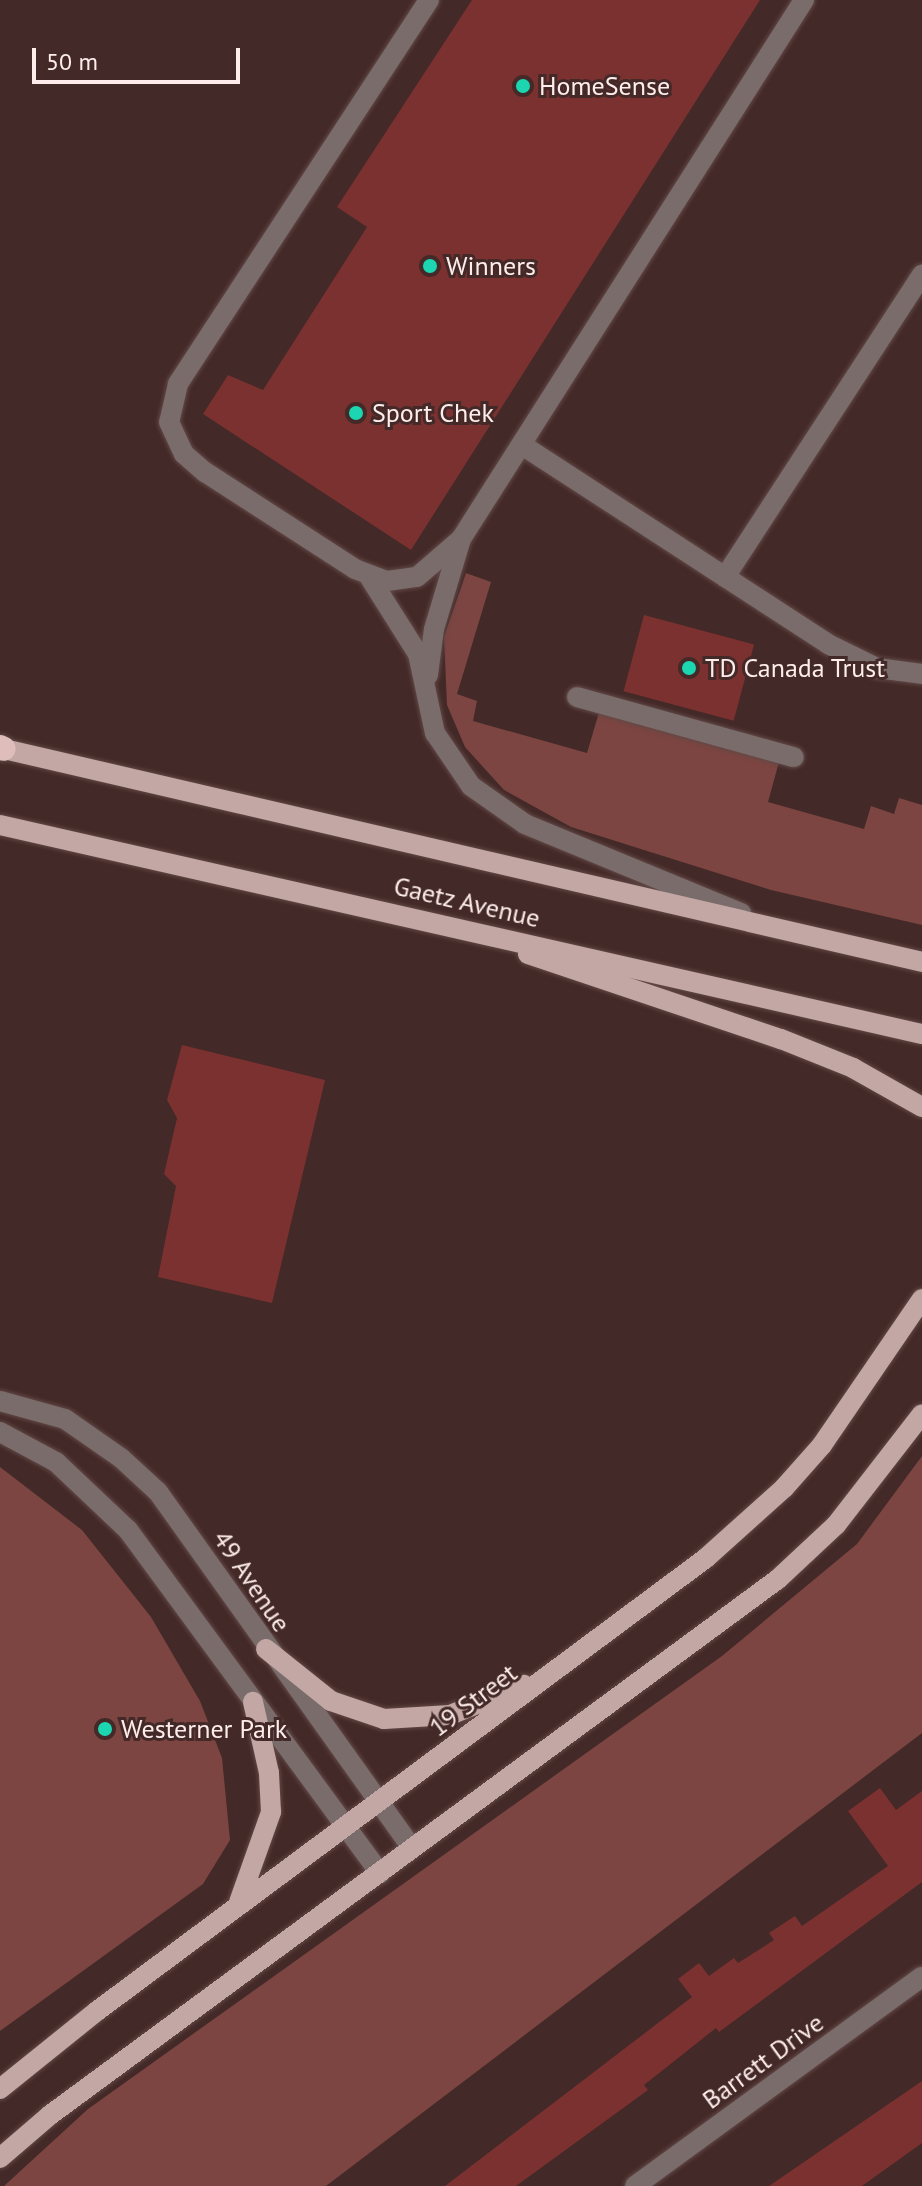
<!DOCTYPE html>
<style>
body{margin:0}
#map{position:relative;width:922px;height:2186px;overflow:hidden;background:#432927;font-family:"PT Sans",sans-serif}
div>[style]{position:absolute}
.green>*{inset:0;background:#7c4541}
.building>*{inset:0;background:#7b312f;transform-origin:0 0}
.roads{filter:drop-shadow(0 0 2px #614846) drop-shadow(0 0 2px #614846)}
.minor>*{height:20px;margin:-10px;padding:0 10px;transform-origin:10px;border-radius:10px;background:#7a6c6b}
.major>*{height:20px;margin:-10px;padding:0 10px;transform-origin:10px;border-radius:10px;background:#c2a7a4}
.highway>*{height:24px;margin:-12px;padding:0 12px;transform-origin:12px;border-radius:12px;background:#dfbdba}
.dots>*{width:22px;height:22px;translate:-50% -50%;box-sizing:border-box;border:4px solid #432927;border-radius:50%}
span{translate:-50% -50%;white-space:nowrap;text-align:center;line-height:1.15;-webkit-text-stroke:6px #432927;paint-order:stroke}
.poi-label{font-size:26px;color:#feedeb}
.left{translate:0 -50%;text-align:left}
.street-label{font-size:26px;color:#feedeb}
.scale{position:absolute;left:32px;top:48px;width:208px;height:36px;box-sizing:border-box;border:4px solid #feedeb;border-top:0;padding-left:10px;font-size:24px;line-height:28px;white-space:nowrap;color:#feedeb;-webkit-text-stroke:6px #432927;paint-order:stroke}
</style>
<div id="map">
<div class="green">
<i style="clip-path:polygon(466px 573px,491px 582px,457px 694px,477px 701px,473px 721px,587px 753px,600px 709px,779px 762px,768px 802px,864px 829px,871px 806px,894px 814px,899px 798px,922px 805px,922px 925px,771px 890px,571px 827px,504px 790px,465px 747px,447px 705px,444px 637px)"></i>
<i style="clip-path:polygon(922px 1456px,922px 1733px,326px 2186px,4px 2186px,88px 2109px,722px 1656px,857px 1544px)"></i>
<i style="clip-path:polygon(0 1467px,82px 1530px,151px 1617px,200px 1701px,222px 1758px,230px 1840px,203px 1884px,0 2031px)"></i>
</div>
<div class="building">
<i style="clip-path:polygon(472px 0,760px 0,411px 550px,203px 414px,228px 375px,263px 390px,367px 227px,337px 207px)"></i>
<i style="left:644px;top:615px;width:114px;height:79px;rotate:15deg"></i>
<i style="clip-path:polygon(182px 1045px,325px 1080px,272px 1303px,158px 1277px,176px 1186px,164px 1174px,177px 1118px,167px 1100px)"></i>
<i style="clip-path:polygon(880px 1788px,896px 1810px,922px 1791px,922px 1882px,719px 2032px,716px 2028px,644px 2085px,648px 2090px,516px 2186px,445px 2186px,692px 1997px,678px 1979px,699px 1963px,709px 1976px,734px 1958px,738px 1963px,774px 1940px,769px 1933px,795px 1916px,802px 1926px,888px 1866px,848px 1811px)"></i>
<i style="clip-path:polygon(922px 2081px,922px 2143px,862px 2186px,769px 2186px)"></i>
</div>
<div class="roads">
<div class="minor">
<i style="left:429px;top:0;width:459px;rotate:123.2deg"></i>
<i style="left:178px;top:384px;width:39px;rotate:103deg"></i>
<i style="left:169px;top:422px;width:35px;rotate:65deg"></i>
<i style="left:184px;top:454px;width:28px;rotate:41deg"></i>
<i style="left:205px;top:472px;width:179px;rotate:32.9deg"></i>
<i style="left:355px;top:569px;width:34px;rotate:21deg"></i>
<i style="left:387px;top:581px;width:30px;rotate:-8deg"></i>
<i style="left:417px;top:577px;width:58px;rotate:-40.8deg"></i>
<i style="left:461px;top:539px;width:639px;rotate:-57.53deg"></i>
<i style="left:522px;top:445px;width:365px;rotate:33deg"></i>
<i style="left:828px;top:644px;width:55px;rotate:26.1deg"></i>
<i style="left:877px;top:668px;width:45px;rotate:7.6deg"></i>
<i style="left:725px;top:577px;width:361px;rotate:-56.9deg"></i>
<i style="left:370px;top:578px;width:90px;rotate:57.7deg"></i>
<i style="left:418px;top:654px;width:81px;rotate:77.9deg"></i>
<i style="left:435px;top:733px;width:64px;rotate:55.8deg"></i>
<i style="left:471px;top:786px;width:66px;rotate:35.1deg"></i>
<i style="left:525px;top:824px;width:234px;rotate:22.4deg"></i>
<i style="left:428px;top:675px;width:46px;rotate:-82.6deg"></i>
<i style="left:434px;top:629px;width:94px;rotate:-73.3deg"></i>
<i style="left:577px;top:697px;width:225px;rotate:15.5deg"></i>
<i style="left:0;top:1401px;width:67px;rotate:15.5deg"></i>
<i style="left:65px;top:1419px;width:68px;rotate:34.9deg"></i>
<i style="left:121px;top:1458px;width:50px;rotate:42.6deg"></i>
<i style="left:158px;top:1492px;width:437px;rotate:54.5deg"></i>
<i style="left:0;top:1432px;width:64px;rotate:28.2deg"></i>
<i style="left:56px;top:1462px;width:99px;rotate:43.4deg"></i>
<i style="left:128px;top:1530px;width:426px;rotate:53.7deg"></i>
<i style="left:635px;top:2186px;width:355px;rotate:-36.1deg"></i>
</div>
<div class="major">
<i style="left:4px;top:749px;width:942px;rotate:13.06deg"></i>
<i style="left:0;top:825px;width:945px;rotate:12.77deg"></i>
<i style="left:528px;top:954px;width:267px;rotate:18.6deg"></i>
<i style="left:781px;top:1039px;width:78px;rotate:21.9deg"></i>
<i style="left:853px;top:1068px;width:79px;rotate:29.5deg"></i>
<i style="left:266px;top:1649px;width:83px;rotate:38.7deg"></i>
<i style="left:331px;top:1701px;width:56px;rotate:18.8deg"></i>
<i style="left:384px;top:1719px;width:66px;rotate:-3.5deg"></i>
<i style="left:450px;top:1715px;width:80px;rotate:-22.1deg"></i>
<i style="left:239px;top:1902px;width:96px;rotate:-70.4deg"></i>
<i style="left:271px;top:1812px;width:39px;rotate:-93deg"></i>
<i style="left:269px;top:1773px;width:73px;rotate:-102.7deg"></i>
<i style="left:0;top:2089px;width:124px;rotate:-38.8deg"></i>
<i style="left:97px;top:2011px;width:759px;rotate:-36.64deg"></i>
<i style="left:706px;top:1558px;width:105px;rotate:-41.9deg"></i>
<i style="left:784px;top:1488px;width:57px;rotate:-48.5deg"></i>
<i style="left:822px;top:1445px;width:177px;rotate:-55.6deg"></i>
<i style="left:0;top:2158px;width:66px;rotate:-40.7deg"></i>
<i style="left:50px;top:2115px;width:904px;rotate:-36.36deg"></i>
<i style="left:778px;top:1579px;width:79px;rotate:-43deg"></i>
<i style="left:836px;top:1525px;width:140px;rotate:-52.2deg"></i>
</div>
<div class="highway">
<i style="left:0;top:747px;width:4px;rotate:27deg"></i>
</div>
</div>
<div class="dots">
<i style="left:523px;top:86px;background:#1cd5b1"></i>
<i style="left:430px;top:266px;background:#1cd5b1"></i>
<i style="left:356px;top:413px;background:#1cd5b1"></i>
<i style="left:689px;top:668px;background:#1cd5b1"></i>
<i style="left:105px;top:1729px;background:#1cd5b1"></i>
</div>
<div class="poi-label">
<span class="left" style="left:539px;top:86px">HomeSense</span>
<span class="left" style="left:446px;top:266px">Winners</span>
<span class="left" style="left:372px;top:413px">Sport Chek</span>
<span class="left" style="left:705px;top:668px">TD Canada Trust</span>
<span class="left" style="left:121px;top:1729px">Westerner Park</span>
</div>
<div class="street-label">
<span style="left:467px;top:902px;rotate:13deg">Gaetz Avenue</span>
<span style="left:252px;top:1581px;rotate:56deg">49 Avenue</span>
<span style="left:473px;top:1700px;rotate:-37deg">19 Street</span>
<span style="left:763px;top:2061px;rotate:-36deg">Barrett Drive</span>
</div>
<div class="scale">50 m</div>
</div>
